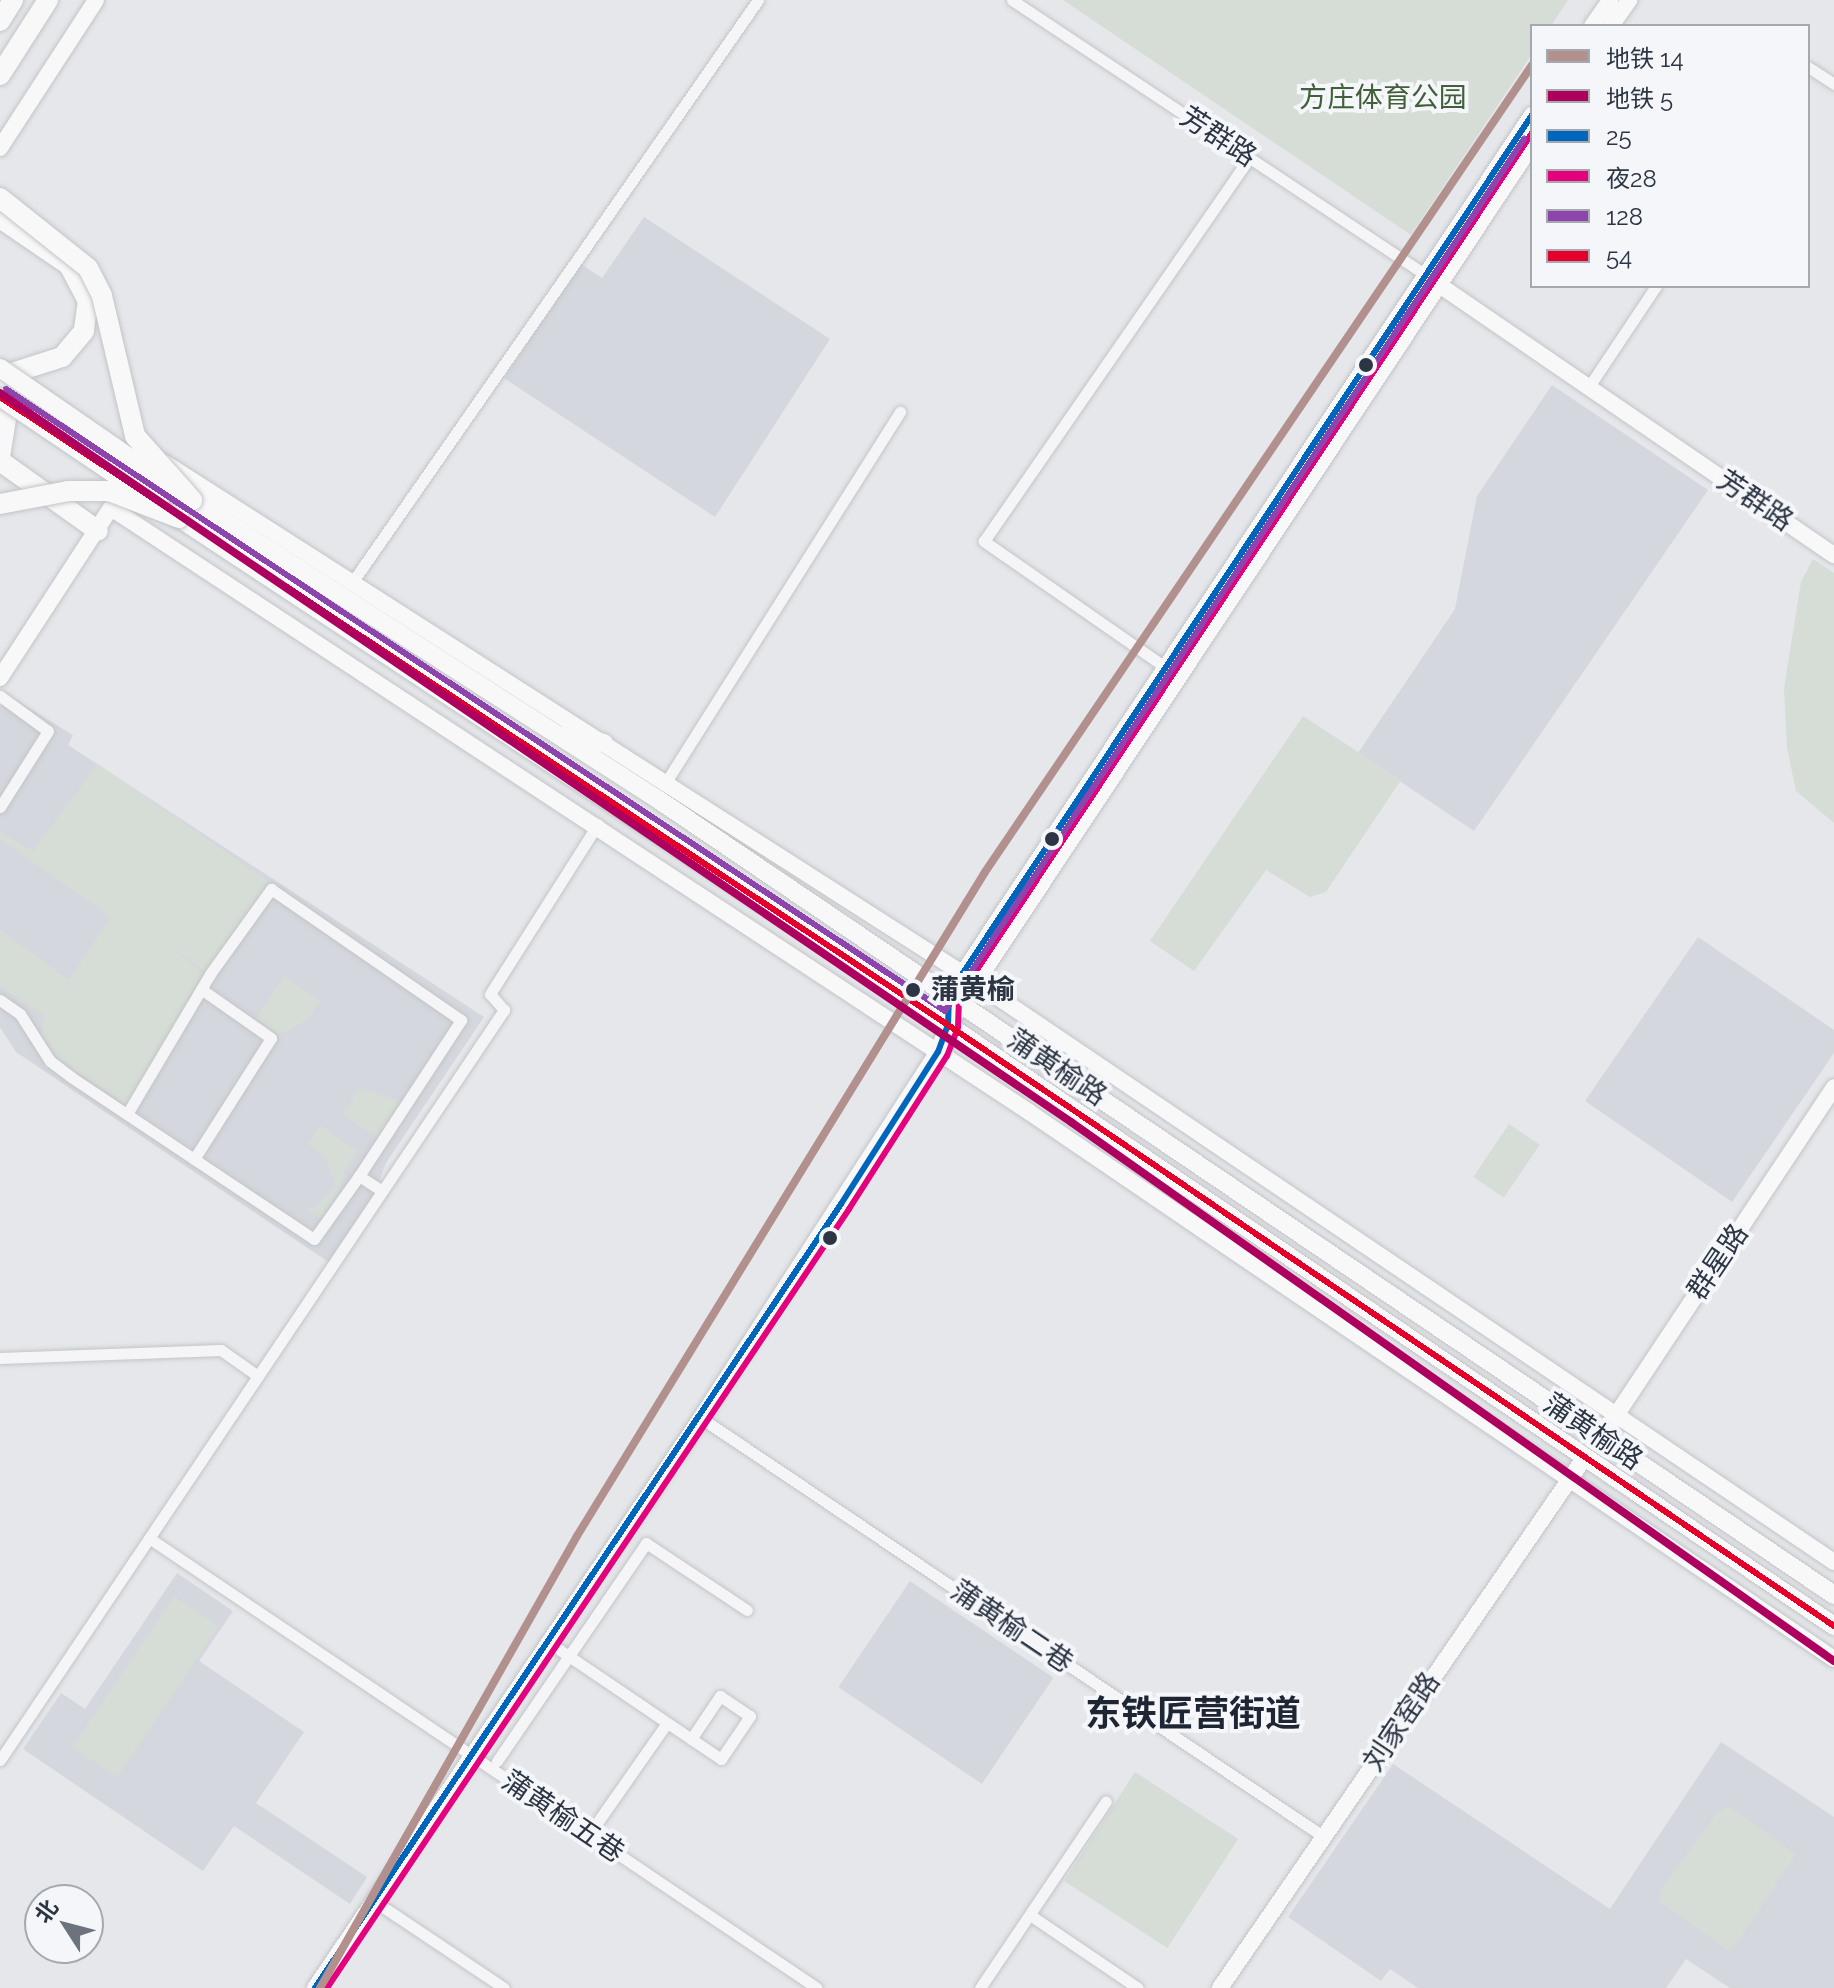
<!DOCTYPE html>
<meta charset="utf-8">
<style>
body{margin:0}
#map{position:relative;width:1834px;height:1988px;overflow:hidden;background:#e5e7ea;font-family:Raleway,"Noto Sans SC",sans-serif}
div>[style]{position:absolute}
.built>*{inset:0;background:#d4d7dd;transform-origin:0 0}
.green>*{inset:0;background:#d6ddd6;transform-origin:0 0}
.roads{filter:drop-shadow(0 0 2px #c3c5c8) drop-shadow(0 0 2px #c3c5c8)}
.street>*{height:11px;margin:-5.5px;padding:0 5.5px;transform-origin:5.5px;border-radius:5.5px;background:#f5f5f7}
.secondary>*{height:16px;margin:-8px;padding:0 8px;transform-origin:8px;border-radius:8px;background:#f8f8f8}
.primary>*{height:18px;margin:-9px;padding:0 9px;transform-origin:9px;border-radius:9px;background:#f8f8f8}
.highway>*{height:20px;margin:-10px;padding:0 10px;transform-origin:10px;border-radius:10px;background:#f8f8f8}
.bridges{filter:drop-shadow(0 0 2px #c2c4c8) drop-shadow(0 0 2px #c2c4c8)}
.primary-bridge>*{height:18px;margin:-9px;padding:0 9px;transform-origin:9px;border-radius:9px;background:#f8f8f8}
.highway-bridge>*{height:20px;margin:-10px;padding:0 10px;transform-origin:10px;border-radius:10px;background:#f8f8f8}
.bus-1>*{height:6px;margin:-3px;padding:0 3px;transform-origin:3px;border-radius:3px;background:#0065bd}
.bus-2>*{height:6px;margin:-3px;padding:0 3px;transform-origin:3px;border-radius:3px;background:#e5007d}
.bus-3>*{height:6px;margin:-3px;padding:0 3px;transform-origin:3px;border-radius:3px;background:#8e44ad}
.bus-4>*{height:6px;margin:-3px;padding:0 3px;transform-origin:3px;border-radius:3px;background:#e4002b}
.metro-1>*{height:8px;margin:-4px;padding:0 4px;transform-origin:4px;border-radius:4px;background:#b2908e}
.metro-2>*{height:8px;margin:-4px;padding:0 4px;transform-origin:4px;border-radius:4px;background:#ae005f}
.dots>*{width:22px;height:22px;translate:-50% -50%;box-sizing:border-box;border:4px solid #f4f6f9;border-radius:50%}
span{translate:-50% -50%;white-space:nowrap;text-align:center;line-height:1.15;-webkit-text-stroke:8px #f4f6f9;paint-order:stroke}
.park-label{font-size:28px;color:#415f3a}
.street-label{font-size:28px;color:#2c3543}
.stop-label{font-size:28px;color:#2c3543;font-weight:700}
.left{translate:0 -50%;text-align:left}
.district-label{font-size:36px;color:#1e2634;font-weight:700}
.legend{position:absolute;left:1530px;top:24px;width:280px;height:264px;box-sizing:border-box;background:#f4f6f9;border:2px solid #a4a9b0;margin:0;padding:10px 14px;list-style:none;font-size:24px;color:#2c3543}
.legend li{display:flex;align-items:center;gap:16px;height:40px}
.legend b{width:40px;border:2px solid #a4a9b0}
.north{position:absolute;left:24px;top:1884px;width:80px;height:80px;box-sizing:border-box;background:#f4f6f9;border:2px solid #a4a9b0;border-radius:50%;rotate:306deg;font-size:22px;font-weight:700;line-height:32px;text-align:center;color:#2c3543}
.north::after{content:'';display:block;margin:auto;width:28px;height:36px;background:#6d737d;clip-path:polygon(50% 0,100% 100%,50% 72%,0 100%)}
</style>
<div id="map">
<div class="built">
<i style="clip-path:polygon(644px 217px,830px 339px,715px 517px,504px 378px,581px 264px,602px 278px)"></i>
<i style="clip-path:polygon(1552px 385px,1708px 490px,1474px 831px,1358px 753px,1455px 609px,1477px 496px)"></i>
<i style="clip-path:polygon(8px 695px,73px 735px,68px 745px,484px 1017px,386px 1163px,373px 1197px,330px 1263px,16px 1052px,0 1027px,0 707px)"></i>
<i style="clip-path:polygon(1698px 937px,1834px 1030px,1834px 1053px,1732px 1202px,1585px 1101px)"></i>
<i style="clip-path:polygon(177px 1573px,233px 1611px,199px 1661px,304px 1732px,256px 1803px,367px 1877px,350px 1904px,234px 1826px,203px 1871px,23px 1749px,61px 1693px,85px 1709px)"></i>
<i style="left:910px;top:1581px;width:173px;height:128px;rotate:34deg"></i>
<i style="clip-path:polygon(1721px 1742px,1834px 1817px,1834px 1988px,1730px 1988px,1686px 1959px,1666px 1988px,1418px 1988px,1390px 1969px,1381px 1981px,1288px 1917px,1393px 1764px,1610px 1909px)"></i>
</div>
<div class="green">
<i style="clip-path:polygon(1063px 0,1568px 0,1551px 26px,1532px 26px,1532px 54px,1411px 235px)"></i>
<i style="clip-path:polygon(1813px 559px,1834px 573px,1834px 823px,1796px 791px,1787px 748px,1784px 689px,1801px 582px)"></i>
<i style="clip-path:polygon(1303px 716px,1401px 780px,1326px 892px,1310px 897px,1266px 870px,1194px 971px,1150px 941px)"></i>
<i style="clip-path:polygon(98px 764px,269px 882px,210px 974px,168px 946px,203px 973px,130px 1106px,56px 1058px,41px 1035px,45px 1016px,0 986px,0 930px,69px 980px,111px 917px,0 839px,0 832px,33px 851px)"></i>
<i style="clip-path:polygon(284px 976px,320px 1001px,307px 1020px,278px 1035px,255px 1020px)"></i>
<i style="clip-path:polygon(359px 1088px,404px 1102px,377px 1137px,343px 1115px)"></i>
<i style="left:1509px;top:1124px;width:37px;height:64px;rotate:34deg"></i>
<i style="clip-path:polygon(320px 1125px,357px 1151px,342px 1175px,340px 1191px,325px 1216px,318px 1217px,306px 1208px,315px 1208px,336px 1187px,325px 1157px,308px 1144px)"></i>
<i style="left:174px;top:1596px;width:54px;height:182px;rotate:34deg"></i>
<i style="left:1135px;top:1772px;width:123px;height:130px;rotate:33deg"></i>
<i style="clip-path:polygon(1728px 1806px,1796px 1854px,1737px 1943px,1728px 1950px,1659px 1901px,1661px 1889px,1717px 1813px)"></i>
</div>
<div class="roads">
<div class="street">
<i style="left:1012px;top:0;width:495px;rotate:33.6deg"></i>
<i style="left:1808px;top:67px;width:31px;rotate:33deg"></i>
<i style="left:1590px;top:385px;width:119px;rotate:-56.3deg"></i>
<i style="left:351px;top:584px;width:712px;rotate:-55.13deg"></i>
<i style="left:1165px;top:667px;width:221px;rotate:-145.2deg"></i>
<i style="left:984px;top:541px;width:466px;rotate:-55.3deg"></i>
<i style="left:0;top:696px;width:59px;rotate:36.1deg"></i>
<i style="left:48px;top:731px;width:90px;rotate:122.3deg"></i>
<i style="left:666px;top:782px;width:438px;rotate:-57.7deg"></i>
<i style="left:0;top:1000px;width:24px;rotate:35deg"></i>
<i style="left:20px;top:1014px;width:56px;rotate:57.4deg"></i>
<i style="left:50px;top:1061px;width:26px;rotate:37deg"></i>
<i style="left:71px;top:1077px;width:292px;rotate:33.7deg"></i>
<i style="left:314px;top:1239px;width:77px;rotate:-54.5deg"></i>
<i style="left:359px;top:1176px;width:27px;rotate:33deg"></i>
<i style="left:127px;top:1114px;width:163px;rotate:-59.3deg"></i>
<i style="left:210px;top:974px;width:105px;rotate:-54.3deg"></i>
<i style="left:271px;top:889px;width:231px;rotate:34.6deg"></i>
<i style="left:461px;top:1020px;width:186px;rotate:123.2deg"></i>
<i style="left:194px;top:1159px;width:143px;rotate:-57.5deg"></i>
<i style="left:271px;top:1038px;width:85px;rotate:-145deg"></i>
<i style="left:0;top:1358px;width:221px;rotate:-2.1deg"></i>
<i style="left:221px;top:1350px;width:45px;rotate:35.1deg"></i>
<i style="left:701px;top:1418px;width:751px;rotate:33.92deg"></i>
<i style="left:149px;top:1538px;width:805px;rotate:33.97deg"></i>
<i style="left:548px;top:1642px;width:173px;rotate:34.1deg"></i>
<i style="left:691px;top:1739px;width:52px;rotate:-56deg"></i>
<i style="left:720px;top:1696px;width:36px;rotate:34deg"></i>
<i style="left:750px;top:1716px;width:52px;rotate:124deg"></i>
<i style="left:721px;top:1759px;width:36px;rotate:-146deg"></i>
<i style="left:0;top:1760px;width:904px;rotate:-56.1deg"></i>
<i style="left:504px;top:1010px;width:21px;rotate:-131deg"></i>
<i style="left:490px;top:994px;width:201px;rotate:-57.6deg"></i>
<i style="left:497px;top:1761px;width:264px;rotate:-55.6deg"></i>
<i style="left:646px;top:1543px;width:121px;rotate:33.6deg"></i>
<i style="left:599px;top:1820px;width:118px;rotate:-55deg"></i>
<i style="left:374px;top:1901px;width:156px;rotate:33.8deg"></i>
<i style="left:1030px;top:1915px;width:130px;rotate:34.1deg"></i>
<i style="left:980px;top:1988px;width:225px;rotate:-56deg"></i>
</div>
<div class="secondary">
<i style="left:1592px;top:26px;width:32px;rotate:-55deg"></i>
<i style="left:1611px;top:26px;width:32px;rotate:-55deg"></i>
<i style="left:0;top:148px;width:176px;rotate:-57deg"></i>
<i style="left:1432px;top:280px;width:487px;rotate:34.4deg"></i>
<i style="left:0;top:383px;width:143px;rotate:35deg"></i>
<i style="left:144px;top:455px;width:62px;rotate:121.9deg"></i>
<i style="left:111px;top:508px;width:1099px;rotate:33.34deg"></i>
<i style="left:1029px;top:1112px;width:973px;rotate:34.2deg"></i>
<i style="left:165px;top:463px;width:946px;rotate:32.62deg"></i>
<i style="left:962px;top:973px;width:1052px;rotate:34.04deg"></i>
<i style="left:0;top:678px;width:203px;rotate:-56.9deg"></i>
<i style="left:948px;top:1007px;width:13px;rotate:-86deg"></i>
<i style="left:949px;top:994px;width:1055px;rotate:-56.45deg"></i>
<i style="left:1601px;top:1438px;width:421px;rotate:-56.4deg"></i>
<i style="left:315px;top:1988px;width:688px;rotate:-55.89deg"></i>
<i style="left:701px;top:1418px;width:436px;rotate:-57.1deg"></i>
<i style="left:938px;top:1052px;width:29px;rotate:-70deg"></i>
<i style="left:948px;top:1025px;width:1056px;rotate:-56.43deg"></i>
<i style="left:1220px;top:1988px;width:644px;rotate:-55.5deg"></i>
</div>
<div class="primary">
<i style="left:192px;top:500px;width:555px;rotate:32.72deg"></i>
<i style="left:659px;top:800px;width:1419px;rotate:34.08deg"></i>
<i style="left:179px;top:518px;width:921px;rotate:33.4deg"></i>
<i style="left:948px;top:1025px;width:1071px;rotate:34.15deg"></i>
<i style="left:568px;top:734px;width:37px;rotate:14deg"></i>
</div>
<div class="highway">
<i style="left:0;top:21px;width:25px;rotate:-58deg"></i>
<i style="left:0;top:75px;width:89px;rotate:-57.4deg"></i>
<i style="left:0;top:218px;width:83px;rotate:34.3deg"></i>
<i style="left:69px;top:265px;width:41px;rotate:62.2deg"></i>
<i style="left:88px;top:301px;width:30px;rotate:98deg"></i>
<i style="left:84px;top:331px;width:34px;rotate:130deg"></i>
<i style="left:62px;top:357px;width:56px;rotate:162.2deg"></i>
<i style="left:0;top:406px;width:14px;rotate:65deg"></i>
<i style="left:6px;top:419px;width:36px;rotate:99deg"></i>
<i style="left:0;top:461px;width:120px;rotate:35.5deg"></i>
</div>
</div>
<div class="bridges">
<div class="primary-bridge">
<i style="left:0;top:368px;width:215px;rotate:34.6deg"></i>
<i style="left:0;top:397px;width:193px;rotate:34deg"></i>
</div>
<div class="highway-bridge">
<i style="left:0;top:198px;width:112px;rotate:38.5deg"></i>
<i style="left:88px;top:268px;width:31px;rotate:63deg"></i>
<i style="left:102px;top:296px;width:144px;rotate:76.7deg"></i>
<i style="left:135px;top:436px;width:86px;rotate:48.3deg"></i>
<i style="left:0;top:504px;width:69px;rotate:-10.8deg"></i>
<i style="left:68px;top:491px;width:41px"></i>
<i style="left:109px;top:491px;width:75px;rotate:21.1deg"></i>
</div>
</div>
<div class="bus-1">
<i style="left:315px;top:1988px;width:944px;rotate:-56.14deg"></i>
<i style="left:841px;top:1204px;width:180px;rotate:-57.5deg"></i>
<i style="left:938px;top:1052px;width:29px;rotate:-70deg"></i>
<i style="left:948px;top:1025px;width:31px;rotate:-88deg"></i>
<i style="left:949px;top:994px;width:1055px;rotate:-56.45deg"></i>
</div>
<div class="bus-2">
<i style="left:327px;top:1988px;width:938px;rotate:-56.17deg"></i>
<i style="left:849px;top:1209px;width:182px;rotate:-57.4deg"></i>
<i style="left:947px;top:1056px;width:31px;rotate:-69deg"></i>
<i style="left:958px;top:1027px;width:30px;rotate:-88deg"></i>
<i style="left:959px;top:997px;width:1037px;rotate:-56.45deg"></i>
</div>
<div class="bus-3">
<i style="left:6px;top:389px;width:1126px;rotate:33.52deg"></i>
<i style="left:945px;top:1011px;width:1047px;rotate:-56.42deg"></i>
</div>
<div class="bus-4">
<i style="left:0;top:397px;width:1137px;rotate:33.52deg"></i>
<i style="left:948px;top:1025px;width:1071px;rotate:34.15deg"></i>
</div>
<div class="metro-1">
<i style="left:320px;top:1988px;width:520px;rotate:-60.38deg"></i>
<i style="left:577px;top:1536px;width:779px;rotate:-58.43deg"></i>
<i style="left:985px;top:872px;width:975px;rotate:-55.87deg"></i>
</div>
<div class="metro-2">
<i style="left:0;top:393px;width:1296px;rotate:34.24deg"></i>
<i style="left:1071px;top:1122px;width:934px;rotate:35.24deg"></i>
</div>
<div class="dots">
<i style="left:1366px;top:365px;background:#2c3543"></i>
<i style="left:1052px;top:839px;background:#2c3543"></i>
<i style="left:913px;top:990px;background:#2c3543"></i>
<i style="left:830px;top:1238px;background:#2c3543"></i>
</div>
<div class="park-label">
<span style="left:1383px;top:98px">方庄体育公园</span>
</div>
<div class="street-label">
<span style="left:1218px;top:137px;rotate:33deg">芳群路</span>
<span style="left:1755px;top:501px;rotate:34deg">芳群路</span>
<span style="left:1057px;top:1068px;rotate:34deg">蒲黄榆路</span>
<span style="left:1718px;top:1262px;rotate:-56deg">群星路</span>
<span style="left:1593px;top:1432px;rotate:34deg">蒲黄榆路</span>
<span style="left:1012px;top:1627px;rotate:34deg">蒲黄榆二巷</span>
<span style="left:1402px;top:1722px;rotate:-56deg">刘家窑路</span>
<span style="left:563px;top:1817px;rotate:34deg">蒲黄榆五巷</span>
</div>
<div class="stop-label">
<span class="left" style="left:931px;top:990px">蒲黄榆</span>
</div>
<div class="district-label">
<span style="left:1193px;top:1714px">东铁匠营街道</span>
</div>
<ul class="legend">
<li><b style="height:10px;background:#b2908e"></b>地铁 14</li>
<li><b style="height:10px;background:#ae005f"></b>地铁 5</li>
<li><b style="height:10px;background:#0065bd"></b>25</li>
<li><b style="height:10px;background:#e5007d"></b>夜28</li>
<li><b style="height:10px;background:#8e44ad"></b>128</li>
<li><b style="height:10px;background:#e4002b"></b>54</li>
</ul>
<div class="north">北</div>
</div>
